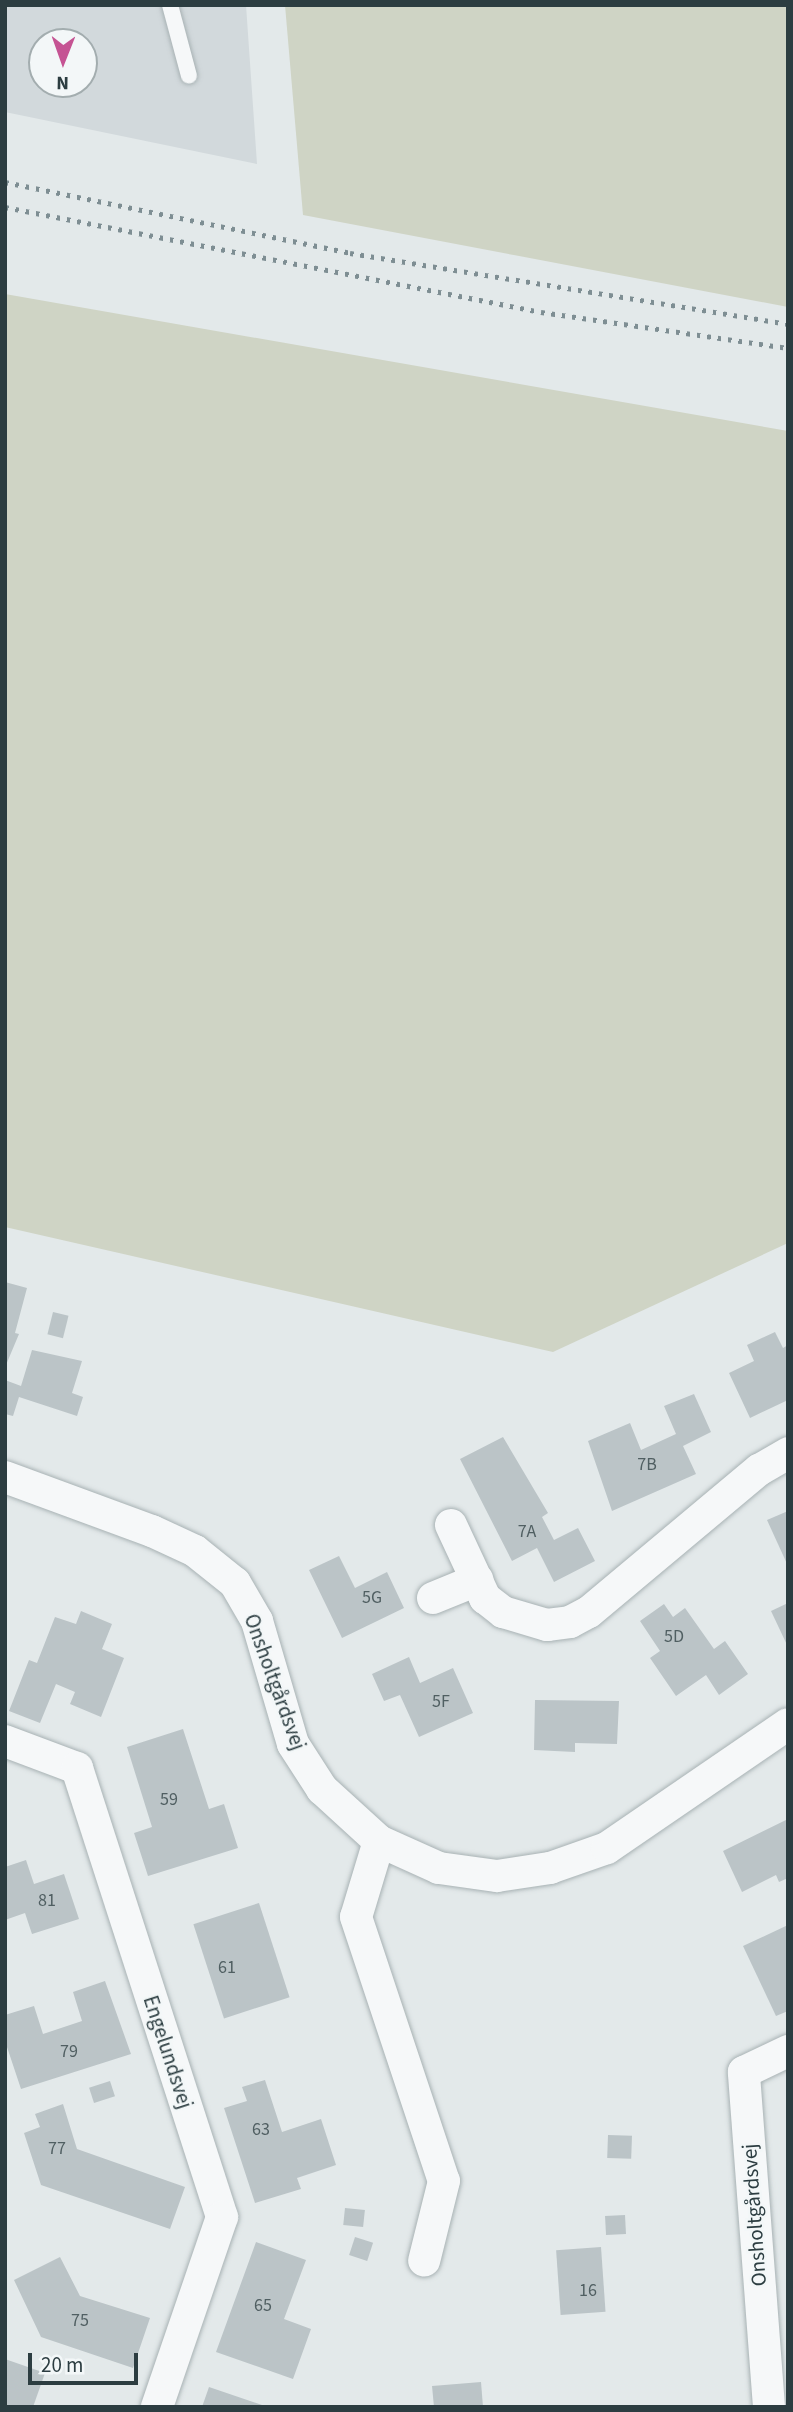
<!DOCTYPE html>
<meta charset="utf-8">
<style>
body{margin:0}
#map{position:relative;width:793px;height:2412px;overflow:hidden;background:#e3e9ea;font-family:"Source Sans 3",sans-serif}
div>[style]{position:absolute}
.built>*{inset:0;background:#d2d9dc}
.green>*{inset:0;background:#cfd4c5}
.building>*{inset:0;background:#bbc4c7;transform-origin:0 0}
.roads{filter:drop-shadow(0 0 2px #a8b2b4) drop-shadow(0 0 2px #a8b2b4)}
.service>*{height:16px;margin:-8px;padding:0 8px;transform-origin:8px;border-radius:8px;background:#f6f8f9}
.minor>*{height:32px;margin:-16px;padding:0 16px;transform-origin:16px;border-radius:16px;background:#f6f8f9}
.rail>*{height:5px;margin-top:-2.5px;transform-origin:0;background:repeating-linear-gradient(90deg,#7e8e93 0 3.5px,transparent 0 10.5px)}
span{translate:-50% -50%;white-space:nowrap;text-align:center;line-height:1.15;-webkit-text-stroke:5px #f3f7f8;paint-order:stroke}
.number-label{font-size:18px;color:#505f62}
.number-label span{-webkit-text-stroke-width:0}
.street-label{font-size:21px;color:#2c3d41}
.frame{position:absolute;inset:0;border:7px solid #2c3d41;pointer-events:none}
.north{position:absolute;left:28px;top:28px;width:70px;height:70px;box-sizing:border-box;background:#f3f7f8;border:2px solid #a3adaf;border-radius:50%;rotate:181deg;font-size:19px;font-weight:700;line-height:28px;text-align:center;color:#2c3d41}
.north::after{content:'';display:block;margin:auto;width:24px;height:32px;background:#c55393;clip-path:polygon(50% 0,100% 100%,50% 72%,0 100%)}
.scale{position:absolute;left:28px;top:2353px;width:110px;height:32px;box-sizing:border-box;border:4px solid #2c3d41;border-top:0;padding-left:9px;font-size:21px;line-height:24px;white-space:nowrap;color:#2c3d41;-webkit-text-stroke:5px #f3f7f8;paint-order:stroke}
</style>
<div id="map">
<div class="built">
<i style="clip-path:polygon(evenodd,5px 5px,246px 5px,257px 164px,5px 112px,5px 5px,42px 42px,84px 42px,84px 84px,42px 84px,42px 42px)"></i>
</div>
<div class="green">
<i style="clip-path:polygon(285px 5px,788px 5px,788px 307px,303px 215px)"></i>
<i style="clip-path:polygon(5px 294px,788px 431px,788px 1243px,553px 1352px,5px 1227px)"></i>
</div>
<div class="building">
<i style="clip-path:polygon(5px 1282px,27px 1288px,15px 1333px,19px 1334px,6px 1365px)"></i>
<i style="left:53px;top:1312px;width:16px;height:23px;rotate:14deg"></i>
<i style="clip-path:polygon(775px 1332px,783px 1348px,788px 1345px,788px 1400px,750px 1418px,729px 1373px,754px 1361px,747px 1345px)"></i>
<i style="clip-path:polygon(32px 1350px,82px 1361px,72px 1393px,83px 1397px,77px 1416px,19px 1397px,13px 1416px,5px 1414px,5px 1380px,21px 1386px)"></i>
<i style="clip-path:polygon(694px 1394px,711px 1432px,683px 1446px,696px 1474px,612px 1511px,588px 1441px,630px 1423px,641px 1450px,676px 1434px,664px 1406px)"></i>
<i style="clip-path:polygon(503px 1437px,548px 1513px,542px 1517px,554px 1540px,578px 1528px,595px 1561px,554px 1582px,537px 1548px,512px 1561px,460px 1459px)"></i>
<i style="clip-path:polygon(788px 1511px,788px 1566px,767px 1520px)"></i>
<i style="clip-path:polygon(339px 1556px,355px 1588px,387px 1572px,404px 1608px,342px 1638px,309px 1570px)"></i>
<i style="clip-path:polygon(788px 1603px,788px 1647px,771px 1611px)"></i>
<i style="clip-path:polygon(664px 1604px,673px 1617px,685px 1608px,714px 1649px,725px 1641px,748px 1674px,719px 1695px,706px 1675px,676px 1696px,650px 1658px,660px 1651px,640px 1621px)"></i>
<i style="clip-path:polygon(81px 1611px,112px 1624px,102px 1649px,124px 1658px,101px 1717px,70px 1704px,75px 1692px,56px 1684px,40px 1723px,9px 1711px,29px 1660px,37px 1663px,55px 1617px,76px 1624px)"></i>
<i style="clip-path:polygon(409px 1657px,420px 1683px,453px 1668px,473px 1713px,419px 1737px,400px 1695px,384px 1701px,372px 1674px)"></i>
<i style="clip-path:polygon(535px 1700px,619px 1701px,617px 1744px,575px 1743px,575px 1752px,534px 1750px)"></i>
<i style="clip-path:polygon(183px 1729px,209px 1809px,224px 1804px,238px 1848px,148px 1876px,134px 1833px,152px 1827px,127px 1747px)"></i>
<i style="clip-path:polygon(788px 1819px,788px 1878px,779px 1882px,776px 1875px,742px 1892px,723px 1851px)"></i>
<i style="clip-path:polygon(26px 1860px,34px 1884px,64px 1874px,79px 1919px,32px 1934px,25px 1913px,5px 1920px,5px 1867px)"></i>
<i style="left:259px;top:1903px;width:99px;height:69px;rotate:72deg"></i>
<i style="clip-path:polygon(788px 1925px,788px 2011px,776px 2016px,743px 1946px)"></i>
<i style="clip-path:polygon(105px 1981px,131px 2054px,21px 2089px,6px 2044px,5px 2015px,34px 2006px,43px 2034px,82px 2021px,73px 1992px)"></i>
<i style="clip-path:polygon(265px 2080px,282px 2132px,321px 2119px,336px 2165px,297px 2178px,301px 2189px,255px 2203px,224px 2108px,247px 2101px,242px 2087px)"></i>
<i style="left:110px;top:2081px;width:16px;height:22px;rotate:72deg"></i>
<i style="clip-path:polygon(63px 2104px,77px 2149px,185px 2187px,170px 2229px,41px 2185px,24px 2133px,40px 2127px,35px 2114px)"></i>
<i style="left:608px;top:2135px;width:24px;height:23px;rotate:2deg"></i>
<i style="left:345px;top:2208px;width:20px;height:17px;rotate:6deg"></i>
<i style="left:625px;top:2215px;width:19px;height:20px;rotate:87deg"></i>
<i style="left:355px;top:2237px;width:19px;height:19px;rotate:18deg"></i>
<i style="clip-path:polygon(256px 2242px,306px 2260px,284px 2319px,311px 2329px,293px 2379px,216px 2352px)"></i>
<i style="left:601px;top:2247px;width:65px;height:45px;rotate:86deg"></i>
<i style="clip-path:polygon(60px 2257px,80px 2296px,150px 2318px,133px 2368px,41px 2337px,14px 2280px)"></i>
<i style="clip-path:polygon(5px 2359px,45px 2373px,33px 2407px,5px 2407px)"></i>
<i style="clip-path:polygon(481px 2382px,483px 2407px,434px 2407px,432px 2386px)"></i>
<i style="clip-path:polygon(209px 2387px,265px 2406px,265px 2407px,202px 2407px)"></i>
</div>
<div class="roads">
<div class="service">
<i style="left:170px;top:5px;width:73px;rotate:75deg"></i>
</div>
<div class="minor">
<i style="left:5px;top:1477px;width:157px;rotate:20.2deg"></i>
<i style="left:152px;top:1531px;width:47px;rotate:24.9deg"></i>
<i style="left:195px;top:1551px;width:51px;rotate:38.7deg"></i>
<i style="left:235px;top:1583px;width:44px;rotate:59.9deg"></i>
<i style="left:257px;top:1621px;width:128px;rotate:73.7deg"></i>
<i style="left:293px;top:1744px;width:54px;rotate:57.2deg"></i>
<i style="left:322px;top:1789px;width:77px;rotate:42.4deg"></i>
<i style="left:379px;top:1841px;width:66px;rotate:24.2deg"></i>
<i style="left:439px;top:1868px;width:59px;rotate:7.9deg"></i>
<i style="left:497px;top:1876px;width:54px;rotate:-8.6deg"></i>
<i style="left:550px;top:1868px;width:60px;rotate:-19.3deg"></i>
<i style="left:607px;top:1848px;width:219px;rotate:-34.4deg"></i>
<i style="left:451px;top:1525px;width:81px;rotate:65deg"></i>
<i style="left:485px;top:1598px;width:23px;rotate:38deg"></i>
<i style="left:503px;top:1612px;width:46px;rotate:16.5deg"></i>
<i style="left:547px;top:1625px;width:23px;rotate:-7deg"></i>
<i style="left:570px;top:1622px;width:21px;rotate:-28deg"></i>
<i style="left:589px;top:1612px;width:222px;rotate:-39.9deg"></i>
<i style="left:759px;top:1470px;width:34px;rotate:-30deg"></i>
<i style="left:433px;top:1598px;width:48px;rotate:-22.2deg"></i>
<i style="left:5px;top:1741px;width:77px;rotate:20.6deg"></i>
<i style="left:77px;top:1768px;width:472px;rotate:72.1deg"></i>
<i style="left:222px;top:2217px;width:201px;rotate:108.9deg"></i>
<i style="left:379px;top:1841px;width:79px;rotate:106.8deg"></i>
<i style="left:356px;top:1917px;width:278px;rotate:71.6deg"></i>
<i style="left:444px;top:2181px;width:82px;rotate:104deg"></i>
<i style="left:769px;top:2407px;width:336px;rotate:-94.3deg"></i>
<i style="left:744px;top:2072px;width:49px;rotate:-25.5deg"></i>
</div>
</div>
<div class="rail">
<i style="left:5px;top:182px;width:352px;rotate:11.6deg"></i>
<i style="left:350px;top:253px;width:444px;rotate:9.2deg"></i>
<i style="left:5px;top:207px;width:546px;rotate:11.08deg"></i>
<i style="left:541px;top:312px;width:250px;rotate:8.3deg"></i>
</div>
<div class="number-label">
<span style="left:647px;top:1465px">7B</span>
<span style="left:527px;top:1532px">7A</span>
<span style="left:372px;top:1598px">5G</span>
<span style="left:674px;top:1637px">5D</span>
<span style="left:441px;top:1702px">5F</span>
<span style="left:169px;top:1800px">59</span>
<span style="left:47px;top:1901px">81</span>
<span style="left:227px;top:1968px">61</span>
<span style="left:69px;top:2052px">79</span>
<span style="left:261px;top:2130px">63</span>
<span style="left:57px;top:2149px">77</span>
<span style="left:588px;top:2291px">16</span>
<span style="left:263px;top:2306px">65</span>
<span style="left:80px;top:2321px">75</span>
</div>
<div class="street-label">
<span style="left:275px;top:1682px;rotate:70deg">Onsholtgårdsvej</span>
<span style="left:168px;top:2052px;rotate:72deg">Engelundsvej</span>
<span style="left:754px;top:2215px;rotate:-94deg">Onsholtgårdsvej</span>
</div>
<div class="frame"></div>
<div class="north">N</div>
<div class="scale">20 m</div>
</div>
